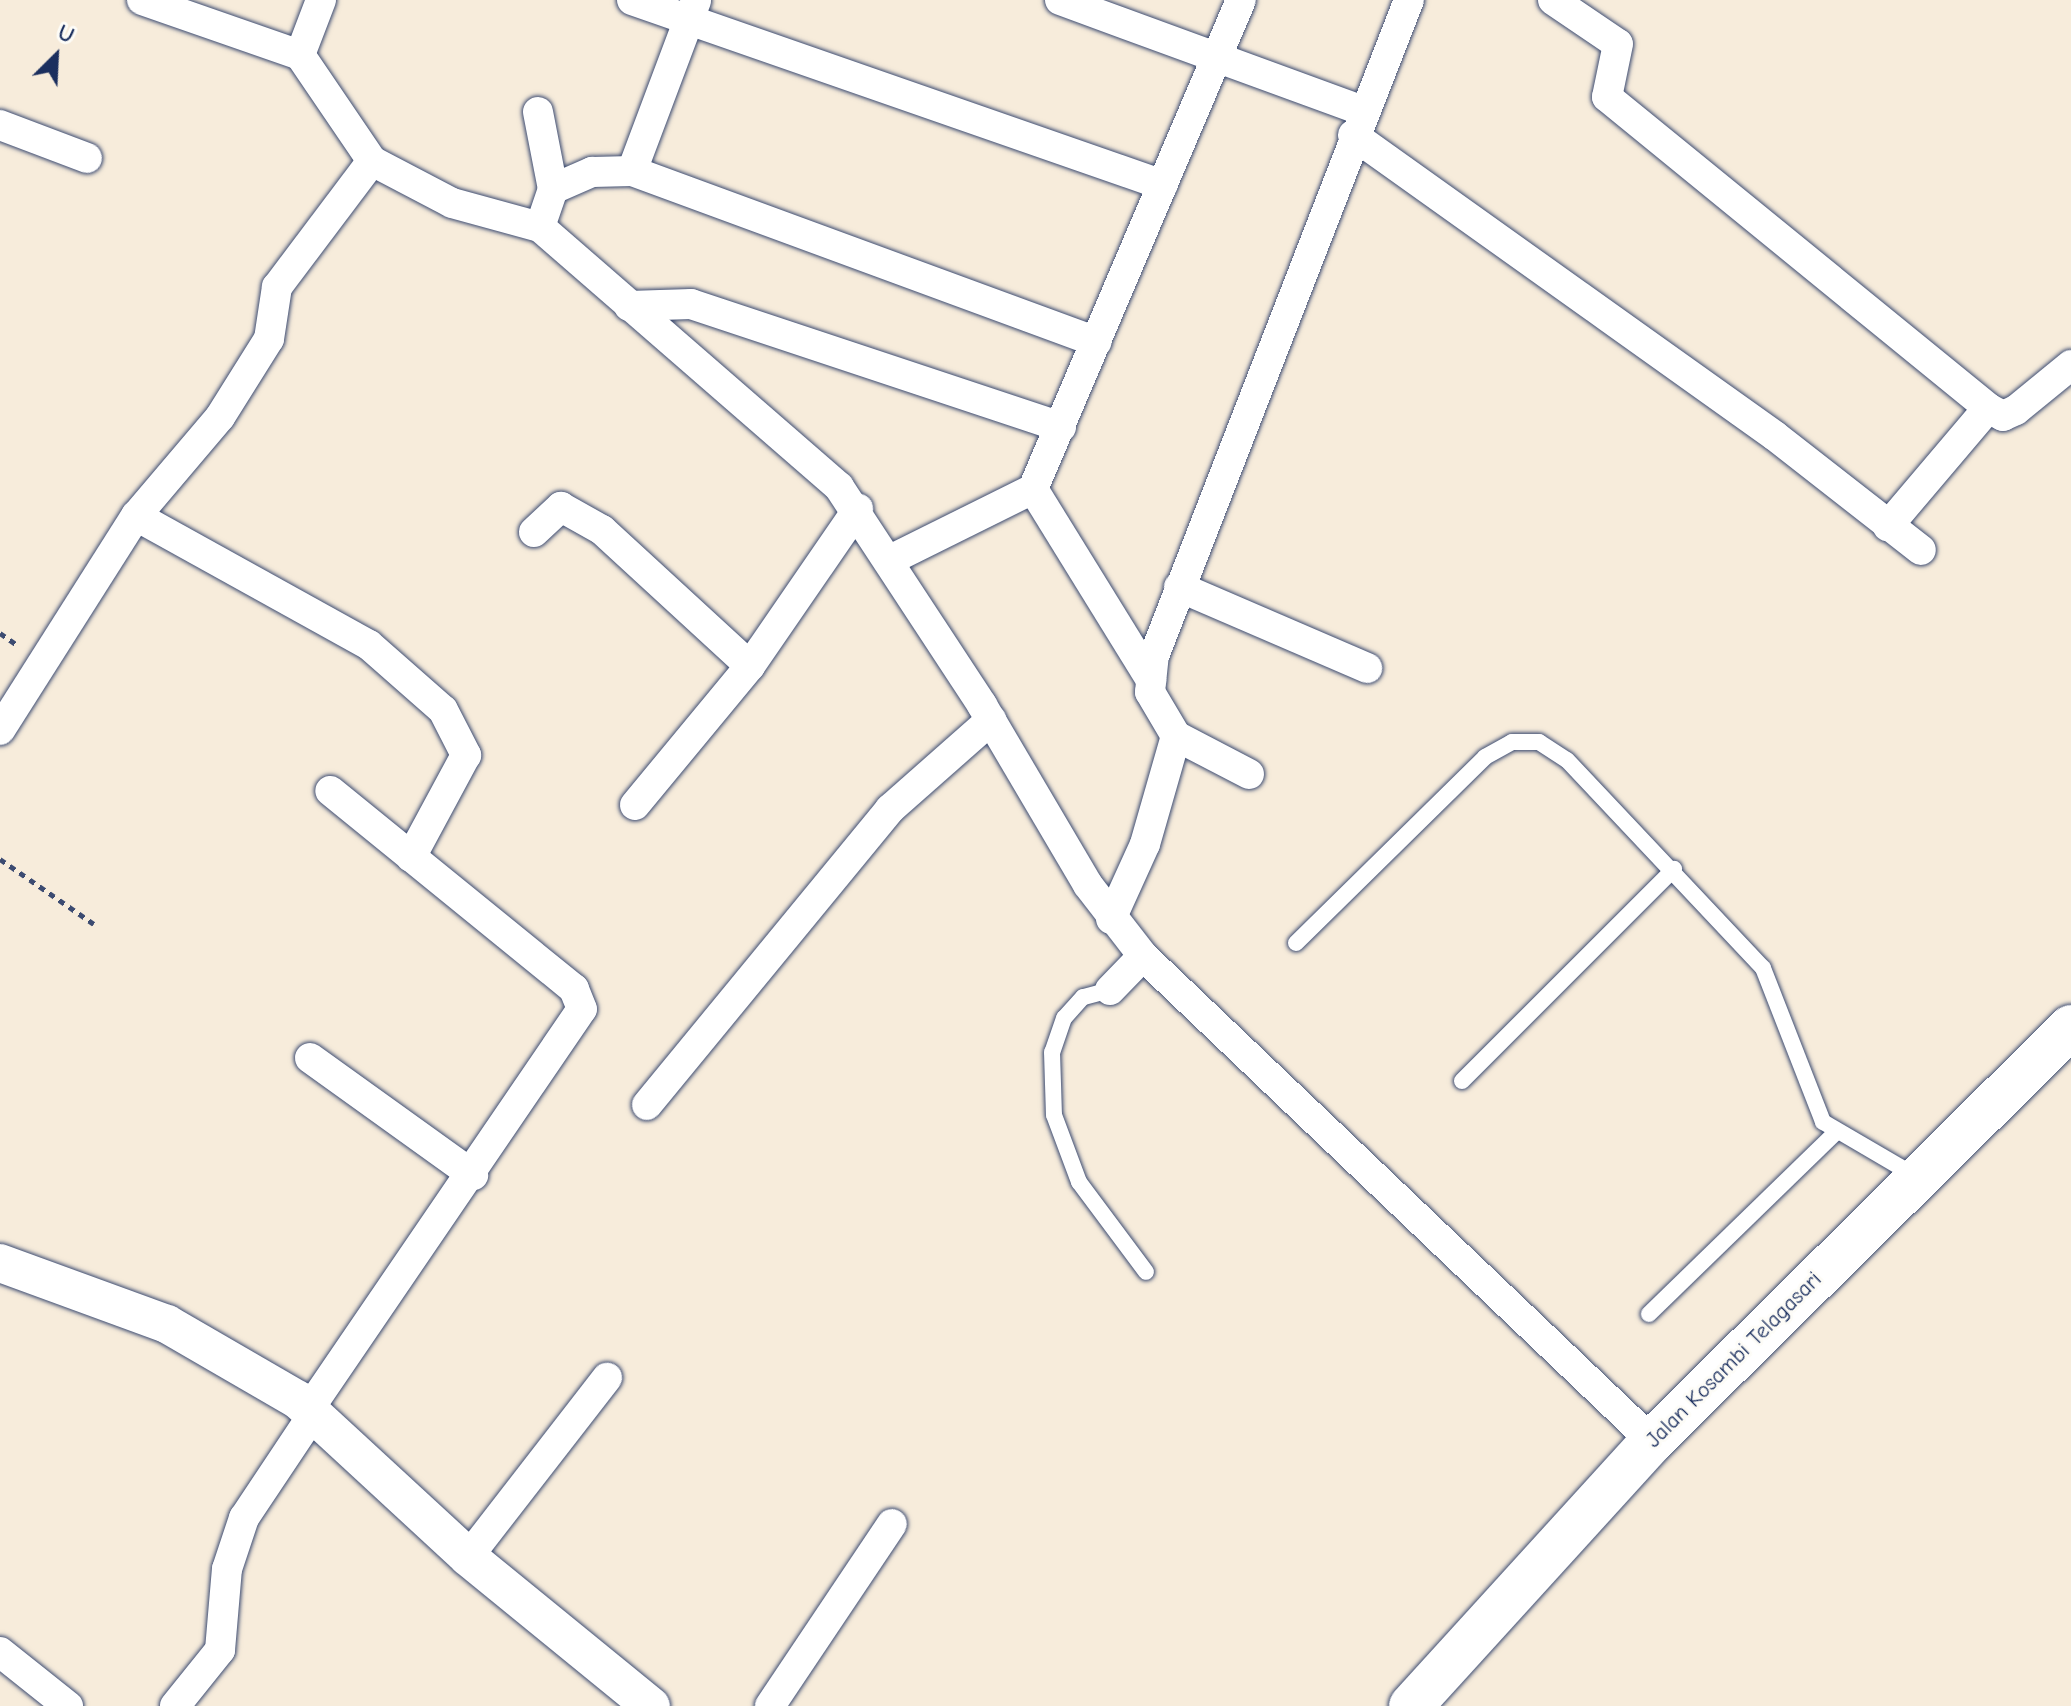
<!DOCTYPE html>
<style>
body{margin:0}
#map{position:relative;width:2071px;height:1706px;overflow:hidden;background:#f7ecdb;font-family:"Comic Neue",sans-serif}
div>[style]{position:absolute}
.path>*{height:5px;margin-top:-2.5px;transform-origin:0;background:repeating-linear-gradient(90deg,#3c4b71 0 6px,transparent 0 12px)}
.roads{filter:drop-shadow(0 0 2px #3c4b71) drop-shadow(0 0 2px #3c4b71)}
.service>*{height:16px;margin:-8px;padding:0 8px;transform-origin:8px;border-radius:8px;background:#fff}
.minor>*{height:30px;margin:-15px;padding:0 15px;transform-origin:15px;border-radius:15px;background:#fff}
.tertiary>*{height:38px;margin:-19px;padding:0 19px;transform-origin:19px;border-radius:19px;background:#fff}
.secondary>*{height:44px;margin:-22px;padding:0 22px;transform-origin:22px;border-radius:22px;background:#fff}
span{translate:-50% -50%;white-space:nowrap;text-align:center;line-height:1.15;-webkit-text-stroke:6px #fdfcf7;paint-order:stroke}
.street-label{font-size:22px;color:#1b2f5e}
.north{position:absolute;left:16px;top:16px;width:80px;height:80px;-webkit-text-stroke:6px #fdfcf7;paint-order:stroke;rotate:24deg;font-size:22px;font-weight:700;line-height:32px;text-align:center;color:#1b2f5e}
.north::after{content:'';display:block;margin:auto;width:28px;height:36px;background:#1b2f5e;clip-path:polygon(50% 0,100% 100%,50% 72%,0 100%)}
</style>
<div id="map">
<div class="path">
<i style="left:0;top:633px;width:19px;rotate:35deg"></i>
<i style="left:0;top:859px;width:114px;rotate:34.7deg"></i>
</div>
<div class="roads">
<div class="service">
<i style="left:1296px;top:943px;width:265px;rotate:-44.5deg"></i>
<i style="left:1485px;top:757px;width:31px;rotate:-29deg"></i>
<i style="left:1512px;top:742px;width:27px"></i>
<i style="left:1539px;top:742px;width:33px;rotate:33deg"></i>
<i style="left:1567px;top:760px;width:286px;rotate:46.7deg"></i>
<i style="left:1763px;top:968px;width:165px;rotate:68.7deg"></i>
<i style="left:1823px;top:1122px;width:109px;rotate:30.3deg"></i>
<i style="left:1110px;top:990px;width:28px;rotate:165deg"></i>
<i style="left:1083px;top:997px;width:28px;rotate:132deg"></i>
<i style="left:1064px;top:1018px;width:36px;rotate:109deg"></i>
<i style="left:1052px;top:1052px;width:63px;rotate:88.2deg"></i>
<i style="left:1054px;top:1115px;width:72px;rotate:69.5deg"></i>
<i style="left:1079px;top:1182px;width:112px;rotate:53.3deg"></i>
<i style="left:1462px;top:1081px;width:300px;rotate:-45deg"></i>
<i style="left:1649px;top:1314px;width:260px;rotate:-44.2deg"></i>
</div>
<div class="minor">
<i style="left:142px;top:0;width:167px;rotate:19.2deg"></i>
<i style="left:300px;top:55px;width:128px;rotate:55.8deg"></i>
<i style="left:372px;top:161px;width:90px;rotate:27.7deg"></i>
<i style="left:452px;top:203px;width:91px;rotate:15.3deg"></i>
<i style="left:540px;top:227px;width:396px;rotate:41deg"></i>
<i style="left:839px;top:487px;width:261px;rotate:56.7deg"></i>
<i style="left:982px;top:705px;width:209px;rotate:59.5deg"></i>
<i style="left:1088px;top:885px;width:90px;rotate:52.2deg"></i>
<i style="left:1143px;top:956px;width:703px;rotate:43.62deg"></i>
<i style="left:632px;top:0;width:562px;rotate:19.21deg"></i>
<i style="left:1060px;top:0;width:323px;rotate:20.1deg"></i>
<i style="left:1553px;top:0;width:78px;rotate:34.1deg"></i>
<i style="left:1618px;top:44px;width:54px;rotate:101.7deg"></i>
<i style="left:1607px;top:97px;width:492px;rotate:39.2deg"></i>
<i style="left:1988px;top:408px;width:155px;rotate:130.3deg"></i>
<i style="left:300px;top:55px;width:59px;rotate:-69.1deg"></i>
<i style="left:538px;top:112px;width:78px;rotate:79deg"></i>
<i style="left:0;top:125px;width:93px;rotate:20.8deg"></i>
<i style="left:1353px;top:135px;width:518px;rotate:35.5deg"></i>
<i style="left:1775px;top:436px;width:185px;rotate:38deg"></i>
<i style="left:632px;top:171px;width:182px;rotate:-69.4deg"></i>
<i style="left:540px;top:227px;width:40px;rotate:-71.1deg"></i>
<i style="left:553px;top:189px;width:43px;rotate:-23.6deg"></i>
<i style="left:592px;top:172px;width:40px;rotate:-1.4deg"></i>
<i style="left:632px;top:171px;width:495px;rotate:20.2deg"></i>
<i style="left:629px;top:306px;width:62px;rotate:-1.8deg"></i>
<i style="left:691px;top:304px;width:390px;rotate:18.4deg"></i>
<i style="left:1988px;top:408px;width:17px;rotate:28deg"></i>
<i style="left:2003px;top:416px;width:14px;rotate:-25deg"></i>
<i style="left:2016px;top:410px;width:71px;rotate:-39.3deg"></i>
<i style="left:1033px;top:489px;width:225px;rotate:58.3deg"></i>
<i style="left:136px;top:516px;width:266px;rotate:29deg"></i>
<i style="left:369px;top:645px;width:98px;rotate:41.3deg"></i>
<i style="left:443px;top:710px;width:51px;rotate:62.9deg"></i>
<i style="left:466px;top:755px;width:116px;rotate:118.3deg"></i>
<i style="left:534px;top:532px;width:37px;rotate:-43deg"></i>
<i style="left:561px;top:507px;width:47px;rotate:29.3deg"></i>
<i style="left:602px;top:530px;width:201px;rotate:42.6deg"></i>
<i style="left:890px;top:560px;width:160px;rotate:-26.4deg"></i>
<i style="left:1033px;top:489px;width:531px;rotate:-66.96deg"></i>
<i style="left:1179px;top:587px;width:205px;rotate:23.3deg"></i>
<i style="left:0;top:730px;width:254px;rotate:-57.6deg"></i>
<i style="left:136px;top:516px;width:130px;rotate:-49.7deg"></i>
<i style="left:220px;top:417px;width:92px;rotate:-57.9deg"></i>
<i style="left:269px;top:339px;width:53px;rotate:-81.3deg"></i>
<i style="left:277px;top:287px;width:158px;rotate:-53deg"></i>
<i style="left:1249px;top:774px;width:82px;rotate:-152.5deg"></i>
<i style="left:1176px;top:736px;width:51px;rotate:-120.6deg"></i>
<i style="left:1150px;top:692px;width:36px;rotate:-84deg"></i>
<i style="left:1154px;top:656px;width:704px;rotate:-68.76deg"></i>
<i style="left:635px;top:805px;width:180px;rotate:-50.4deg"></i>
<i style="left:750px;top:666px;width:191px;rotate:-55.5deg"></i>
<i style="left:1111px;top:919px;width:82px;rotate:-65.6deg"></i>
<i style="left:1145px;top:844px;width:112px;rotate:-74deg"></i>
<i style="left:1110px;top:990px;width:47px;rotate:-45.9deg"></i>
<i style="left:310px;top:1058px;width:201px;rotate:35.7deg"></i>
<i style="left:647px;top:1105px;width:383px;rotate:-50.6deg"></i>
<i style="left:890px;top:809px;width:135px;rotate:-41.4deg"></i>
<i style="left:309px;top:1409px;width:484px;rotate:-55.7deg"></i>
<i style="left:582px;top:1009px;width:22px;rotate:-112deg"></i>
<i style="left:574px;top:989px;width:314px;rotate:-140.9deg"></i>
<i style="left:468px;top:1557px;width:227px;rotate:-52.2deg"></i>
<i style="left:0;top:1652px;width:87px;rotate:38.5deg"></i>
<i style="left:175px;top:1706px;width:72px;rotate:-51.2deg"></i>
<i style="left:220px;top:1650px;width:81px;rotate:-85.1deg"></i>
<i style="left:227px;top:1569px;width:54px;rotate:-71.6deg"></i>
<i style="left:244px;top:1518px;width:126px;rotate:-56.3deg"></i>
<i style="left:770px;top:1706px;width:219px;rotate:-56.2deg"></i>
</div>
<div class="tertiary">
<i style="left:0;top:1263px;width:178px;rotate:20.1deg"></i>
<i style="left:167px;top:1324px;width:151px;rotate:30.1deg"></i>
<i style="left:298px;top:1400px;width:231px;rotate:42.7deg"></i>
<i style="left:468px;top:1557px;width:236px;rotate:39.2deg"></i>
</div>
<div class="secondary">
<i style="left:1411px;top:1706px;width:358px;rotate:-47.7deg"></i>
<i style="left:1652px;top:1441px;width:589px;rotate:-44.66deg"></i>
</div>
</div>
<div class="street-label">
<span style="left:1734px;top:1360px;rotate:-45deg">Jalan Kosambi Telagasari</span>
</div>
<div class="north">U</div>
</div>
